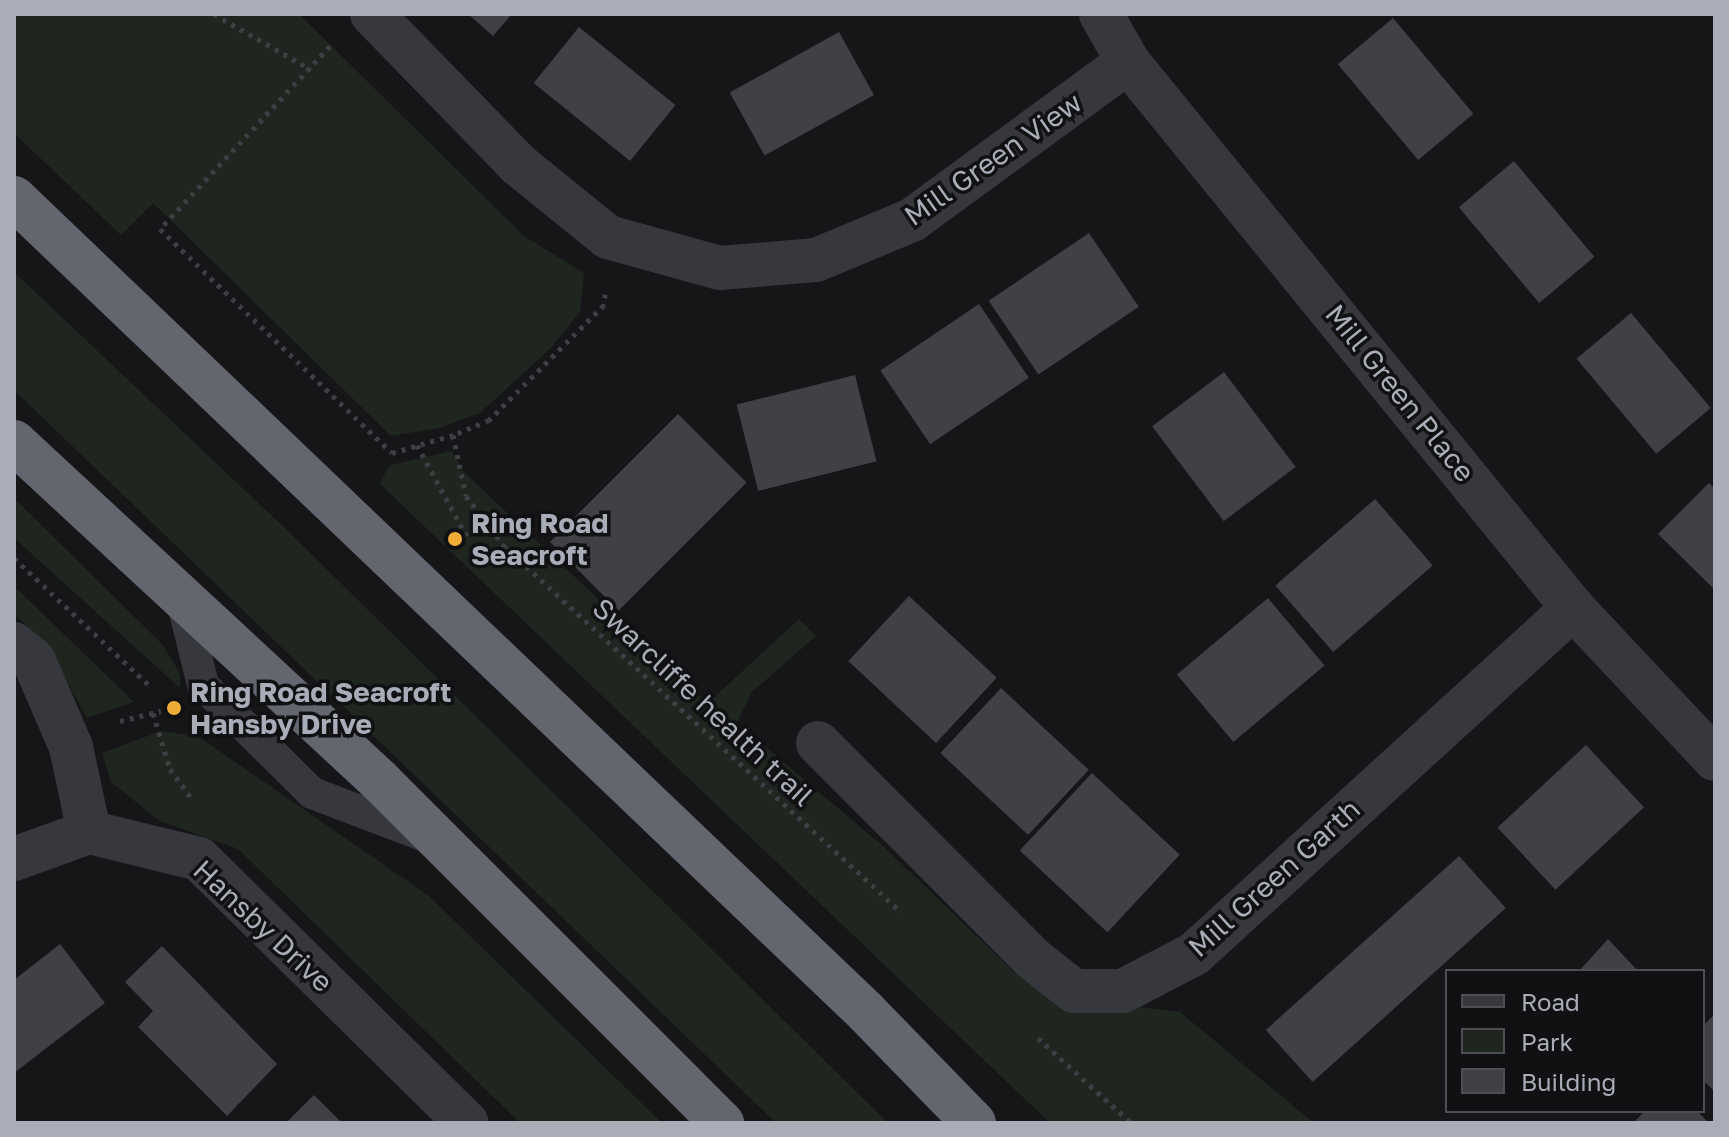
<!DOCTYPE html>
<style>
body{margin:0}
#map{position:relative;width:1729px;height:1137px;overflow:hidden;background:#161618;font-family:"Golos Text",sans-serif}
div>[style]{position:absolute}
.green>*{inset:0;background:#1e261f}
.building>*{inset:0;background:#404145;transform-origin:0 0}
.path>*{height:5px;margin-top:-2.5px;transform-origin:0;background:repeating-linear-gradient(90deg,#3d3f44 0 4px,transparent 0 10px)}
.lane>*{height:32px;margin:-16px;padding:0 16px;transform-origin:16px;border-radius:16px;background:#37383d}
.street>*{height:44px;margin:-22px;padding:0 22px;transform-origin:22px;border-radius:22px;background:#37383d}
.highway>*{height:44px;margin:-22px;padding:0 22px;transform-origin:22px;border-radius:22px;background:#63666e}
.dots>*{width:22px;height:22px;translate:-50% -50%;box-sizing:border-box;border:4px solid #111113;border-radius:50%}
span{translate:-50% -50%;white-space:nowrap;text-align:center;line-height:1.15;-webkit-text-stroke:7px #111113;paint-order:stroke}
.street-label{font-size:28px;color:#a8adb7}
.poi-label{font-size:28px;color:#a8adb7;font-weight:700}
.left{translate:0 -50%;text-align:left}
.frame{position:absolute;inset:0;border:16px solid #a8adb7;pointer-events:none}
.legend{position:absolute;left:1445px;top:969px;width:260px;height:144px;box-sizing:border-box;background:#111113;border:2px solid #4d4f55;margin:0;padding:10px 14px;list-style:none;font-size:24px;color:#a8adb7}
.legend li{display:flex;align-items:center;gap:16px;height:40px}
.legend b{width:40px;border:2px solid #4d4f55}
</style>
<div id="map">
<div class="green">
<i style="clip-path:polygon(14px 14px,299px 14px,524px 236px,584px 273px,580px 312px,551px 348px,480px 413px,439px 428px,391px 436px,153px 203px,121px 235px,14px 133px)"></i>
<i style="clip-path:polygon(14px 272px,287px 530px,888px 1123px,776px 1123px,14px 390px)"></i>
<i style="clip-path:polygon(452px 451px,464px 472px,708px 703px,799px 619px,816px 636px,752px 692px,737px 723px,883px 846px,1015px 973px,1050px 996px,1180px 1012px,1314px 1123px,1050px 1123px,379px 483px,390px 465px)"></i>
<i style="clip-path:polygon(14px 498px,162px 644px,180px 673px,180px 688px,14px 538px)"></i>
<i style="clip-path:polygon(14px 586px,134px 702px,87px 718px,45px 642px,14px 614px)"></i>
<i style="clip-path:polygon(161px 731px,199px 737px,429px 896px,662px 1123px,520px 1123px,238px 849px,158px 820px,111px 782px,102px 753px)"></i>
</div>
<div class="building">
<i style="clip-path:polygon(468px 14px,512px 14px,493px 36px)"></i>
<i style="left:1393px;top:18px;width:125px;height:72px;rotate:50deg"></i>
<i style="left:579px;top:27px;width:124px;height:72px;rotate:39deg"></i>
<i style="left:839px;top:32px;width:72px;height:125px;rotate:61deg"></i>
<i style="left:1514px;top:161px;width:125px;height:72px;rotate:50deg"></i>
<i style="left:1089px;top:233px;width:89px;height:121px;rotate:56deg"></i>
<i style="left:979px;top:304px;width:89px;height:119px;rotate:56deg"></i>
<i style="left:1631px;top:313px;width:124px;height:71px;rotate:50deg"></i>
<i style="left:1224px;top:372px;width:119px;height:90px;rotate:53deg"></i>
<i style="left:855px;top:375px;width:89px;height:122px;rotate:76deg"></i>
<i style="left:678px;top:414px;width:97px;height:181px;rotate:45deg"></i>
<i style="clip-path:polygon(1709px 483px,1715px 489px,1715px 590px,1658px 534px)"></i>
<i style="left:1375px;top:499px;width:88px;height:132px;rotate:49deg"></i>
<i style="left:909px;top:596px;width:120px;height:89px;rotate:43deg"></i>
<i style="left:1268px;top:598px;width:88px;height:119px;rotate:50deg"></i>
<i style="left:1001px;top:688px;width:120px;height:89px;rotate:43deg"></i>
<i style="left:1586px;top:745px;width:85px;height:121px;rotate:47deg"></i>
<i style="left:1092px;top:773px;width:120px;height:106px;rotate:43deg"></i>
<i style="left:1459px;top:856px;width:70px;height:260px;rotate:48deg"></i>
<i style="clip-path:polygon(1608px 939px,1638px 971px,1579px 971px)"></i>
<i style="clip-path:polygon(60px 944px,105px 1003px,14px 1073px,14px 980px)"></i>
<i style="clip-path:polygon(162px 946px,277px 1064px,227px 1116px,138px 1027px,153px 1011px,125px 982px)"></i>
<i style="clip-path:polygon(1715px 1014px,1715px 1092px,1703px 1080px,1703px 1026px)"></i>
<i style="clip-path:polygon(314px 1095px,342px 1123px,286px 1123px)"></i>
<i style="clip-path:polygon(1645px 1111px,1697px 1111px,1709px 1123px,1633px 1123px)"></i>
</div>
<div class="path">
<i style="left:214px;top:14px;width:111px;rotate:29.8deg"></i>
<i style="left:330px;top:46px;width:250px;rotate:132.9deg"></i>
<i style="left:160px;top:229px;width:322px;rotate:44deg"></i>
<i style="left:392px;top:453px;width:64px;rotate:-16.4deg"></i>
<i style="left:605px;top:294px;width:11px;rotate:95deg"></i>
<i style="left:604px;top:305px;width:163px;rotate:135deg"></i>
<i style="left:489px;top:420px;width:39px;rotate:157deg"></i>
<i style="left:453px;top:435px;width:62px;rotate:78deg"></i>
<i style="left:466px;top:496px;width:63px;rotate:52.8deg"></i>
<i style="left:504px;top:546px;width:540px;rotate:42.67deg"></i>
<i style="left:417px;top:445px;width:107px;rotate:61.5deg"></i>
<i style="left:14px;top:558px;width:187px;rotate:43.3deg"></i>
<i style="left:153px;top:713px;width:59px;rotate:73.1deg"></i>
<i style="left:170px;top:769px;width:36px;rotate:54deg"></i>
<i style="left:120px;top:721px;width:42px;rotate:-13.7deg"></i>
<i style="left:1038px;top:1038px;width:126px;rotate:42.4deg"></i>
</div>
<div class="lane">
<i style="left:181px;top:596px;width:92px;rotate:76.1deg"></i>
<i style="left:203px;top:685px;width:153px;rotate:44.7deg"></i>
<i style="left:312px;top:793px;width:129px;rotate:20.8deg"></i>
</div>
<div class="street">
<i style="left:372px;top:14px;width:211px;rotate:45.8deg"></i>
<i style="left:519px;top:165px;width:114px;rotate:39deg"></i>
<i style="left:608px;top:237px;width:116px;rotate:15.5deg"></i>
<i style="left:720px;top:268px;width:96px;rotate:-4.8deg"></i>
<i style="left:816px;top:260px;width:104px;rotate:-22.6deg"></i>
<i style="left:912px;top:220px;width:268px;rotate:-36.2deg"></i>
<i style="left:1101px;top:14px;width:55px;rotate:60.6deg"></i>
<i style="left:1128px;top:62px;width:704px;rotate:50.82deg"></i>
<i style="left:1573px;top:608px;width:207px;rotate:46.8deg"></i>
<i style="left:14px;top:644px;width:26px;rotate:40deg"></i>
<i style="left:34px;top:661px;width:94px;rotate:66.7deg"></i>
<i style="left:71px;top:747px;width:87px;rotate:78deg"></i>
<i style="left:818px;top:743px;width:303px;rotate:45.1deg"></i>
<i style="left:1032px;top:958px;width:53px;rotate:38.2deg"></i>
<i style="left:1074px;top:991px;width:49px"></i>
<i style="left:1123px;top:991px;width:80px;rotate:-27.5deg"></i>
<i style="left:1194px;top:954px;width:513px;rotate:-42.39deg"></i>
<i style="left:14px;top:859px;width:80px;rotate:-19.8deg"></i>
<i style="left:89px;top:832px;width:113px;rotate:13.8deg"></i>
<i style="left:199px;top:859px;width:376px;rotate:44.6deg"></i>
</div>
<div class="highway">
<i style="left:14px;top:198px;width:1178px;rotate:43.69deg"></i>
<i style="left:866px;top:1012px;width:155px;rotate:45.8deg"></i>
<i style="left:14px;top:442px;width:499px;rotate:42.8deg"></i>
<i style="left:380px;top:781px;width:484px;rotate:45deg"></i>
</div>
<div class="dots">
<i style="left:455px;top:539px;background:#efac37"></i>
<i style="left:174px;top:708px;background:#efac37"></i>
</div>
<div class="street-label">
<span style="left:993px;top:159px;rotate:-35deg">Mill Green View</span>
<span style="left:1400px;top:393px;rotate:51deg">Mill Green Place</span>
<span style="left:703px;top:702px;rotate:43deg">Swarcliffe health trail</span>
<span style="left:1274px;top:878px;rotate:-42deg">Mill Green Garth</span>
<span style="left:263px;top:926px;rotate:43deg">Hansby Drive</span>
</div>
<div class="poi-label">
<span class="left" style="left:471px;top:539px">Ring Road<br>Seacroft</span>
<span class="left" style="left:190px;top:708px">Ring Road Seacroft<br>Hansby Drive</span>
</div>
<div class="frame"></div>
<ul class="legend">
<li><b style="height:10px;background:#37383d"></b>Road</li>
<li><b style="height:22px;background:#1e261f"></b>Park</li>
<li><b style="height:22px;background:#404145"></b>Building</li>
</ul>
</div>
